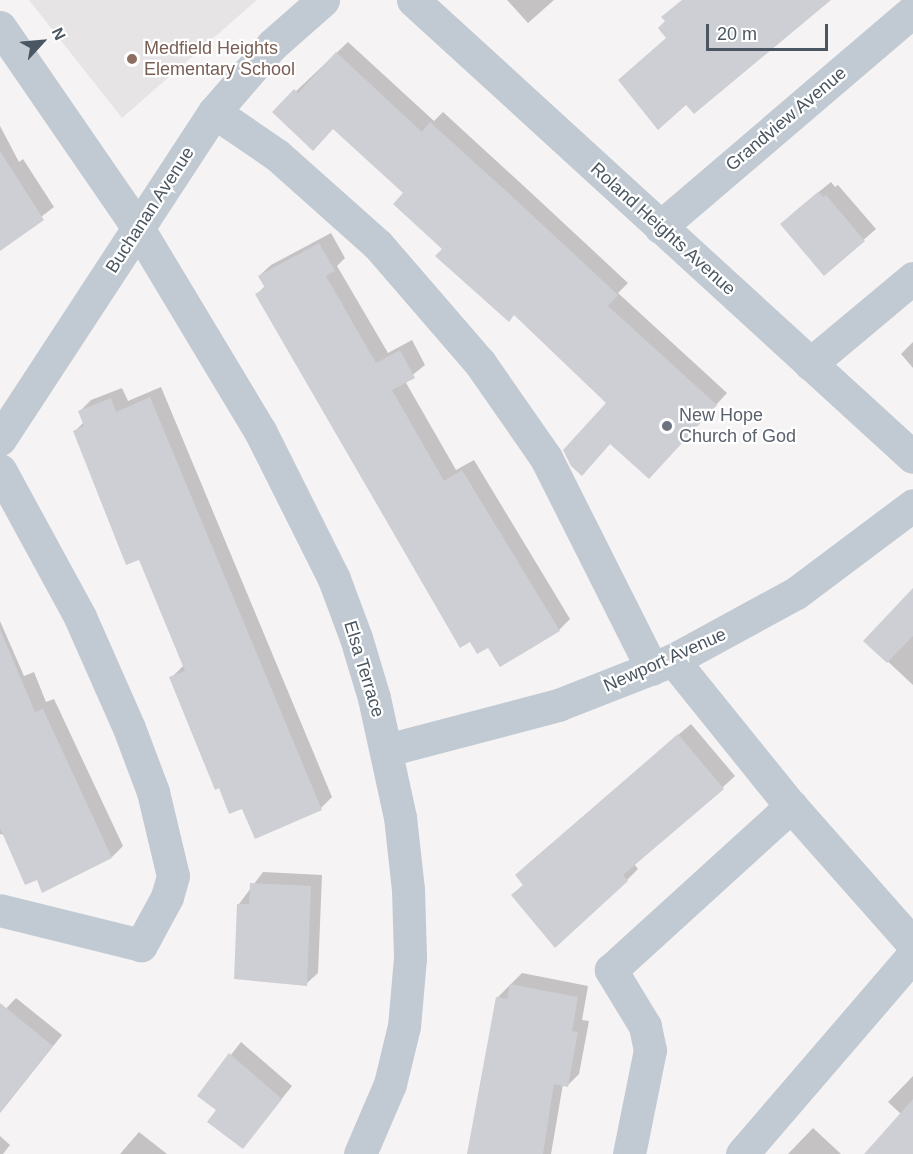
<!DOCTYPE html>
<style>
body{margin:0}
#map{position:relative;width:913px;height:1154px;overflow:hidden;background:#f5f3f3;font-family:Helvetica,sans-serif}
div>[style]{position:absolute}
.education>*{inset:0;background:#e6e4e5}
.shadow>*{inset:0;background:#0003}
.building>*{inset:0;background:#cdcfd5}
.minor>*{height:33px;margin:-16.5px;padding:0 16.5px;transform-origin:16.5px;border-radius:16.5px;background:#c1cad2}
.dots>*{width:16px;height:16px;translate:-50% -50%;box-sizing:border-box;border:3px solid #fff;border-radius:50%}
span{translate:-50% -50%;white-space:nowrap;text-align:center;line-height:1.15;-webkit-text-stroke:4.5px #fff;paint-order:stroke}
.education-label{font-size:18px;color:#785e54}
.left{translate:0 -50%;text-align:left}
.street-label{font-size:18px;color:#4a5661}
.worship-label{font-size:18px;color:#5b616d}
.north{position:absolute;left:12px;top:12px;width:60px;height:60px;-webkit-text-stroke:4px #fff;paint-order:stroke;rotate:64deg;font-size:16px;font-weight:700;line-height:24px;text-align:center;color:#4a5661}
.north::after{content:'';display:block;margin:auto;width:21px;height:27px;background:#4a5661;clip-path:polygon(50% 0,100% 100%,50% 72%,0 100%)}
.scale{position:absolute;left:706px;top:24px;width:122px;height:27px;box-sizing:border-box;border:3px solid #4a5661;border-top:0;padding-left:8px;font-size:18px;line-height:21px;white-space:nowrap;color:#4a5661;-webkit-text-stroke:4px #fff;paint-order:stroke}
</style>
<div id="map">
<div class="education">
<i style="clip-path:polygon(29px 0,257px 0,122px 118px)"></i>
</div>
<div class="shadow">
<i style="clip-path:polygon(507px 0,554px 0,528px 23px)"></i>
<i style="clip-path:polygon(348px 42px,434px 121px,443px 112px,527px 189px,628px 283px,618px 293px,727px 393px,660px 466px,609px 403px,444px 249px,405px 193px,334px 127px,274px 112px)"></i>
<i style="clip-path:polygon(0 126px,19px 162px,23px 159px,54px 207px,0 248px)"></i>
<i style="clip-path:polygon(831px 182px,835px 187px,838px 185px,876px 229px,824px 274px,793px 213px)"></i>
<i style="clip-path:polygon(331px 233px,345px 258px,337px 266px,388px 353px,412px 340px,425px 365px,405px 381px,456px 470px,474px 460px,570px 619px,559px 630px,257px 294px,265px 286px,259px 276px,271px 265px)"></i>
<i style="clip-path:polygon(913px 342px,913px 368px,901px 354px)"></i>
<i style="clip-path:polygon(161px 387px,332px 797px,321px 808px,243px 807px,219px 786px,171px 678px,184px 665px,140px 558px,75px 431px,84px 422px,79px 412px,91px 400px,122px 388px,128px 401px)"></i>
<i style="clip-path:polygon(913px 590px,913px 685px,866px 641px)"></i>
<i style="clip-path:polygon(0 621px,24px 676px,34px 672px,46px 702px,54px 699px,123px 846px,112px 857px,0 834px)"></i>
<i style="clip-path:polygon(691px 724px,735px 776px,723px 787px,634px 864px,638px 869px,627px 880px,513px 895px,524px 884px,528px 864px)"></i>
<i style="clip-path:polygon(263px 872px,322px 875px,318px 973px,306px 984px,239px 904px)"></i>
<i style="clip-path:polygon(522px 973px,588px 986px,582px 1020px,589px 1021px,579px 1074px,568px 1085px,563px 1084px,551px 1154px,469px 1154px,497px 998px)"></i>
<i style="clip-path:polygon(16px 998px,62px 1035px,0 1113px,0 1015px)"></i>
<i style="clip-path:polygon(241px 1042px,292px 1086px,243px 1147px,218px 1109px,199px 1096px)"></i>
<i style="clip-path:polygon(913px 1076px,913px 1154px,865px 1154px,901px 1114px,888px 1102px)"></i>
<i style="clip-path:polygon(813px 1128px,841px 1154px,788px 1154px)"></i>
<i style="clip-path:polygon(139px 1132px,167px 1154px,120px 1154px)"></i>
<i style="clip-path:polygon(0 1136px,10px 1145px,3px 1154px,0 1154px)"></i>
</div>
<div class="building">
<i style="clip-path:polygon(682px 0,831px 0,694px 114px,686px 105px,658px 130px,618px 80px,666px 38px,658px 28px,665px 21px,661px 17px)"></i>
<i style="clip-path:polygon(336px 52px,422px 132px,430px 122px,516px 200px,618px 295px,608px 306px,717px 405px,649px 479px,610px 444px,582px 476px,571px 466px,563px 450px,606px 403px,514px 315px,509px 322px,435px 256px,442px 249px,393px 204px,403px 193px,333px 129px,313px 151px,272px 112px,294px 89px,298px 93px)"></i>
<i style="clip-path:polygon(0 151px,44px 220px,0 251px)"></i>
<i style="clip-path:polygon(818px 192px,823px 197px,826px 195px,865px 241px,824px 276px,780px 224px)"></i>
<i style="clip-path:polygon(319px 243px,335px 271px,326px 276px,376px 363px,400px 350px,415px 378px,392px 390px,444px 481px,462px 470px,560px 631px,500px 667px,488px 648px,477px 654px,470px 642px,460px 648px,255px 294px,265px 288px,258px 276px)"></i>
<i style="clip-path:polygon(150px 397px,322px 810px,255px 839px,242px 809px,229px 814px,219px 788px,215px 790px,169px 677px,185px 671px,139px 560px,126px 565px,73px 431px,84px 426px,78px 411px,111px 398px,116px 412px)"></i>
<i style="clip-path:polygon(913px 588px,913px 636px,887px 663px,863px 641px)"></i>
<i style="clip-path:polygon(0 629px,35px 712px,43px 709px,112px 858px,42px 893px,37px 880px,25px 885px,0 828px)"></i>
<i style="clip-path:polygon(678px 734px,724px 789px,623px 875px,628px 881px,555px 948px,511px 895px,523px 885px,515px 875px)"></i>
<i style="clip-path:polygon(250px 883px,311px 886px,307px 986px,234px 979px,237px 904px,249px 904px)"></i>
<i style="clip-path:polygon(510px 984px,578px 997px,572px 1031px,578px 1032px,568px 1087px,554px 1084px,543px 1154px,467px 1154px,496px 997px,507px 999px)"></i>
<i style="clip-path:polygon(0 1003px,53px 1046px,0 1112px)"></i>
<i style="clip-path:polygon(229px 1053px,282px 1099px,243px 1149px,207px 1122px,216px 1110px,197px 1096px)"></i>
<i style="clip-path:polygon(913px 1099px,913px 1154px,864px 1154px)"></i>
</div>
<div class="minor">
<i style="left:413px;top:0;width:677px;rotate:42.43deg"></i>
<i style="left:0;top:27px;width:244px;rotate:55.5deg"></i>
<i style="left:138px;top:228px;width:237px;rotate:59deg"></i>
<i style="left:260px;top:431px;width:165px;rotate:63.4deg"></i>
<i style="left:334px;top:579px;width:63px;rotate:69.6deg"></i>
<i style="left:356px;top:638px;width:63px;rotate:73.3deg"></i>
<i style="left:374px;top:698px;width:122px;rotate:77.7deg"></i>
<i style="left:400px;top:817px;width:72px;rotate:83.7deg"></i>
<i style="left:408px;top:889px;width:69px;rotate:88.3deg"></i>
<i style="left:410px;top:958px;width:68px;rotate:95deg"></i>
<i style="left:404px;top:1026px;width:60px;rotate:103.6deg"></i>
<i style="left:390px;top:1084px;width:76px;rotate:113.2deg"></i>
<i style="left:214px;top:112px;width:76px;rotate:34.3deg"></i>
<i style="left:277px;top:155px;width:135px;rotate:41.7deg"></i>
<i style="left:378px;top:245px;width:156px;rotate:49.2deg"></i>
<i style="left:480px;top:363px;width:116px;rotate:55.2deg"></i>
<i style="left:546px;top:458px;width:236px;rotate:63.3deg"></i>
<i style="left:660px;top:227px;width:333px;rotate:-40.5deg"></i>
<i style="left:810px;top:364px;width:134px;rotate:-39.9deg"></i>
<i style="left:0;top:439px;width:391px;rotate:-56.8deg"></i>
<i style="left:214px;top:112px;width:89px;rotate:-49.1deg"></i>
<i style="left:272px;top:45px;width:68px;rotate:-41.4deg"></i>
<i style="left:0;top:470px;width:167px;rotate:61.4deg"></i>
<i style="left:80px;top:617px;width:121px;rotate:66.2deg"></i>
<i style="left:129px;top:728px;width:68px;rotate:69.4deg"></i>
<i style="left:153px;top:792px;width:86px;rotate:76.6deg"></i>
<i style="left:173px;top:876px;width:22px;rotate:106deg"></i>
<i style="left:167px;top:897px;width:55px;rotate:118.4deg"></i>
<i style="left:141px;top:945px;width:145px;rotate:-166.1deg"></i>
<i style="left:673px;top:660px;width:188px;rotate:51.1deg"></i>
<i style="left:791px;top:806px;width:184px;rotate:48.5deg"></i>
<i style="left:387px;top:750px;width:177px;rotate:-14.7deg"></i>
<i style="left:558px;top:705px;width:123px;rotate:-21.4deg"></i>
<i style="left:673px;top:660px;width:140px;rotate:-28.6deg"></i>
<i style="left:796px;top:593px;width:146px;rotate:-36.9deg"></i>
<i style="left:629px;top:1154px;width:106px;rotate:-78.6deg"></i>
<i style="left:650px;top:1050px;width:25px;rotate:-102deg"></i>
<i style="left:645px;top:1026px;width:66px;rotate:-121.3deg"></i>
<i style="left:611px;top:970px;width:244px;rotate:-42.3deg"></i>
<i style="left:742px;top:1154px;width:262px;rotate:-49.3deg"></i>
</div>
<div class="dots">
<i style="left:132px;top:59px;background:#8d6e63"></i>
<i style="left:667px;top:426px;background:#6b7280"></i>
</div>
<div class="education-label">
<span class="left" style="left:144px;top:59px">Medfield Heights<br>Elementary School</span>
</div>
<div class="street-label">
<span style="left:786px;top:119px;rotate:-40deg">Grandview Avenue</span>
<span style="left:150px;top:210px;rotate:-57deg">Buchanan Avenue</span>
<span style="left:663px;top:229px;rotate:42deg">Roland Heights Avenue</span>
<span style="left:665px;top:660px;rotate:-24deg">Newport Avenue</span>
<span style="left:364px;top:669px;rotate:73deg">Elsa Terrace</span>
</div>
<div class="worship-label">
<span class="left" style="left:679px;top:426px">New Hope<br>Church of God</span>
</div>
<div class="north">N</div>
<div class="scale">20 m</div>
</div>
